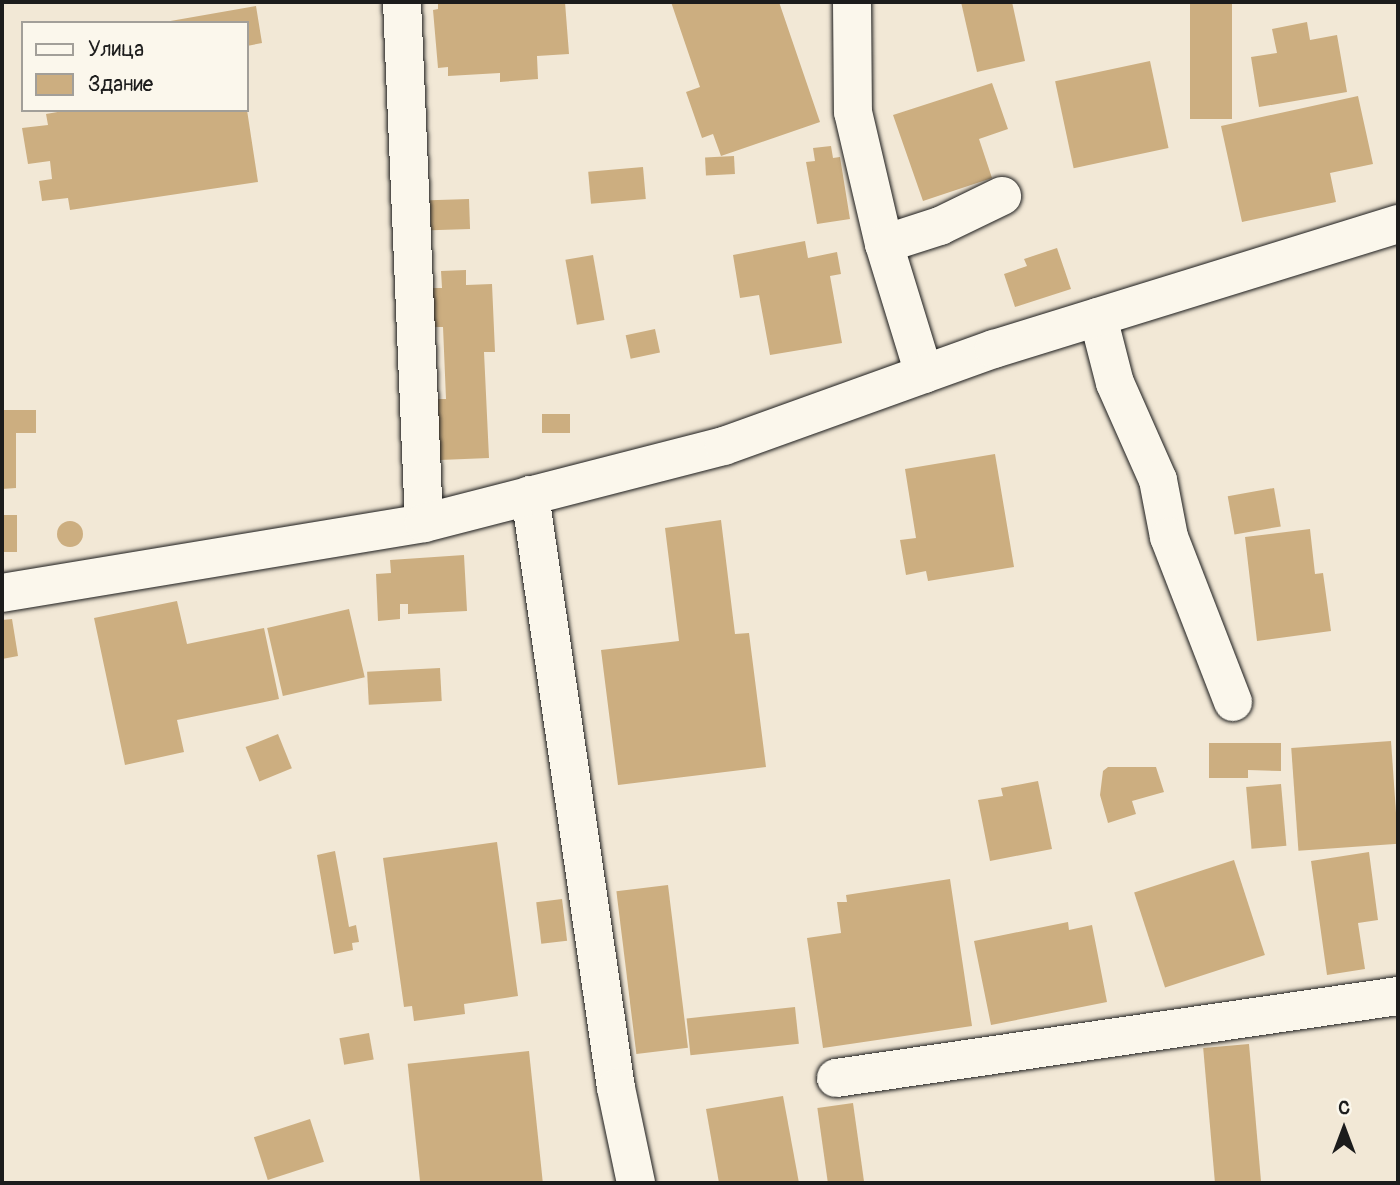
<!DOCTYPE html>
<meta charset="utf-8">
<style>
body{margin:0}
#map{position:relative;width:1400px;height:1185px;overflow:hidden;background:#f2e8d6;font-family:Pangolin,sans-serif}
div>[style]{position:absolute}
.building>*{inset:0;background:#ccae80;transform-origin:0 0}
.round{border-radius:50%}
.roads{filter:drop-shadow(0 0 2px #1c1c1c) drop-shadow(0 0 2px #1c1c1c)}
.minor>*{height:38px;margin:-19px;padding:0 19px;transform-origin:19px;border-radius:19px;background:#fbf7ec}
span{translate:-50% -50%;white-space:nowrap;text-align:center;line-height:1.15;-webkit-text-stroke:6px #fbf7ec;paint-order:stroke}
.frame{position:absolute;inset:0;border:4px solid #1c1c1c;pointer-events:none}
.legend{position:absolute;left:21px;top:21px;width:228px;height:91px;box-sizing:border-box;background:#fbf7ec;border:2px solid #a29f99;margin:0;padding:9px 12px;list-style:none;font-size:21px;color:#1c1c1c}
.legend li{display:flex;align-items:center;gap:14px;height:35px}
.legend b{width:35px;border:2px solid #a29f99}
.north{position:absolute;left:1309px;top:1094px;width:70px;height:70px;-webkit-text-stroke:5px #fbf7ec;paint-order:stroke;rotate:0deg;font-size:19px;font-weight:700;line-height:28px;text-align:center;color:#1c1c1c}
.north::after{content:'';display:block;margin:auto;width:24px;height:32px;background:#1c1c1c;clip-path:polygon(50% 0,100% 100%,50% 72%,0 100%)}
</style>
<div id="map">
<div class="building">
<i style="clip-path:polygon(438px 2px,565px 2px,569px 54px,537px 56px,538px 79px,500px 82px,500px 73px,448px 76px,448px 67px,438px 68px,433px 10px,438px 9px)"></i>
<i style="clip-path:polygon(671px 2px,779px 2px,820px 122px,721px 156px,713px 134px,702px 138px,686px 92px,700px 87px)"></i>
<i style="clip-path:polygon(961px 2px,1012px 2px,1025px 61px,977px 72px)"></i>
<i style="left:1190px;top:2px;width:42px;height:117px"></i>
<i style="clip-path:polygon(256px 6px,262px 43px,247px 46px,247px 23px,159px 23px)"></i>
<i style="clip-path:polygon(1307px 22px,1310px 40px,1337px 35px,1347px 92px,1259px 107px,1251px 57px,1277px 53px,1272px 29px)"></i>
<i style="left:1150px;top:61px;width:89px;height:97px;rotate:78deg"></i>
<i style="clip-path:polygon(992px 83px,1008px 129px,979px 139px,992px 178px,923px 201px,893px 115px)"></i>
<i style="clip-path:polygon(1358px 96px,1373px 164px,1330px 173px,1336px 202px,1242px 222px,1221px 126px)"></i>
<i style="clip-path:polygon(69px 110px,247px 110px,258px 182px,70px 210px,68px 198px,42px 201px,39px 181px,52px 179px,50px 161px,28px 164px,22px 128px,48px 125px,46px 114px)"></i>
<i style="clip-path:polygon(831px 146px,833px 158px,840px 157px,850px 219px,817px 224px,806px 162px,815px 161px,813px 148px)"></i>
<i style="left:734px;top:156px;width:18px;height:29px;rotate:87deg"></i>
<i style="left:643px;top:167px;width:32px;height:55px;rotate:85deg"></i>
<i style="left:469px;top:199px;width:30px;height:39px;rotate:88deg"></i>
<i style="clip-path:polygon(805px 241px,808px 258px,837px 252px,841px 274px,830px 276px,842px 343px,770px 355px,759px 295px,740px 298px,733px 255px)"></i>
<i style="clip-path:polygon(1057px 248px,1071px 289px,1015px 307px,1004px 274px,1027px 266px,1024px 259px)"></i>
<i style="left:593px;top:255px;width:66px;height:28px;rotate:80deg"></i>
<i style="clip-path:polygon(466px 270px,466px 285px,492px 284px,495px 352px,484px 352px,489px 458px,440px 460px,438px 399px,446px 399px,443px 327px,434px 327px,432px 288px,442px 288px,441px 271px)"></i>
<i style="left:655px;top:329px;width:24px;height:30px;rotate:78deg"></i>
<i style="clip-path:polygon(2px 410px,36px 410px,36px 433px,16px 433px,16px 488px,2px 489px)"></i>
<i style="left:570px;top:414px;width:19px;height:28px;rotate:90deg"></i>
<i style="clip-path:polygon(995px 454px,1014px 567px,928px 581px,926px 571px,906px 575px,900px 540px,916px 538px,905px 469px)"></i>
<i style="left:1274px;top:488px;width:39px;height:47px;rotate:80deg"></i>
<i style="left:2px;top:515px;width:15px;height:37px"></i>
<i style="clip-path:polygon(721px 520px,735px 634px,749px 633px,766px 767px,618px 785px,601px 650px,679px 641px,665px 528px)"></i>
<i class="round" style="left:57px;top:521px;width:26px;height:26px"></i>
<i style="clip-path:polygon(1310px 529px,1315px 574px,1323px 573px,1331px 631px,1257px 641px,1245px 537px)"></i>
<i style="clip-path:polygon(464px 555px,467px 611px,408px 614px,408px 604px,400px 604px,400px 619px,378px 621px,376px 574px,391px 573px,390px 560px)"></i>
<i style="clip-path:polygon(177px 601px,187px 644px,264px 628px,279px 699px,177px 720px,184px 752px,125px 765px,94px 618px)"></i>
<i style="left:349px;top:609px;width:70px;height:84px;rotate:77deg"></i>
<i style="clip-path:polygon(12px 619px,18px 656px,2px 659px,2px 620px)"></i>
<i style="left:440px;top:668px;width:33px;height:73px;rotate:87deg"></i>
<i style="left:278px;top:734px;width:37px;height:35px;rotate:68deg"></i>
<i style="left:1391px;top:741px;width:103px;height:100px;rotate:86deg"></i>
<i style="clip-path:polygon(1209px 743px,1281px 743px,1281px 771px,1248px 770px,1248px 778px,1209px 778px)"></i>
<i style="clip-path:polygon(1108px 767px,1156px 767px,1164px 792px,1132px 801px,1136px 814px,1108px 823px,1100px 795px,1103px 771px)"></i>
<i style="clip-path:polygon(1038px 781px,1052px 849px,990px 861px,978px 800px,1003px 796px,1001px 788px)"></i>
<i style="left:1281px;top:784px;width:62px;height:35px;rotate:85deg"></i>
<i style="clip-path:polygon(497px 842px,518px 996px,464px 1004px,465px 1014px,414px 1021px,412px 1006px,404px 1007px,383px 858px)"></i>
<i style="clip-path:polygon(335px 851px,349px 927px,356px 925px,359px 942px,352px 943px,353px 950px,334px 954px,317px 855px)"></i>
<i style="clip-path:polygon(1369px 852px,1378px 920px,1358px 923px,1365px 969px,1327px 975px,1311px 861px)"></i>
<i style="left:1234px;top:860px;width:100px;height:105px;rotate:72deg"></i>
<i style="clip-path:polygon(950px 879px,972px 1026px,823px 1048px,807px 938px,841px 933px,837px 902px,847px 902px,846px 895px)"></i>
<i style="left:668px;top:885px;width:164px;height:52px;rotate:83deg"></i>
<i style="left:562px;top:899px;width:42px;height:26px;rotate:83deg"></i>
<i style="clip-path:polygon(1068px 922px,1069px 930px,1092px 925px,1107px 1002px,991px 1025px,974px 941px)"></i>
<i style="left:795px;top:1007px;width:37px;height:109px;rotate:84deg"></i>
<i style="left:369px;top:1033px;width:27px;height:30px;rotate:80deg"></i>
<i style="left:1249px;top:1044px;width:139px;height:46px;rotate:85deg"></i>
<i style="left:529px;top:1051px;width:133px;height:122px;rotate:84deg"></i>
<i style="clip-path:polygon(783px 1096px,799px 1183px,719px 1183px,706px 1109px)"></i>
<i style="left:853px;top:1103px;width:81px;height:36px;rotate:82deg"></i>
<i style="left:310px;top:1119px;width:45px;height:59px;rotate:72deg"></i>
</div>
<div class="roads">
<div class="minor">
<i style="left:402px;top:2px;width:521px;rotate:87.58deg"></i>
<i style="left:852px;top:2px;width:110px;rotate:89.5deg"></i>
<i style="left:853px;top:112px;width:136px;rotate:76.8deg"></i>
<i style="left:884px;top:244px;width:136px;rotate:72.9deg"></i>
<i style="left:884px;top:244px;width:59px;rotate:-17.8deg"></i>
<i style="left:940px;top:226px;width:69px;rotate:-25.8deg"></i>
<i style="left:1098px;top:317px;width:68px;rotate:75.6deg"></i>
<i style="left:1115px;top:383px;width:106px;rotate:66.1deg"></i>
<i style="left:1158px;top:480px;width:58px;rotate:79.1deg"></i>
<i style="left:1169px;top:537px;width:177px;rotate:68.8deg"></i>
<i style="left:530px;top:495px;width:599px;rotate:81.75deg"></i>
<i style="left:616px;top:1088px;width:97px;rotate:78.1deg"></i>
<i style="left:2px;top:593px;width:428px;rotate:-9.4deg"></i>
<i style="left:424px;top:523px;width:310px;rotate:-14.4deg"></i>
<i style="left:724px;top:446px;width:287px;rotate:-19.8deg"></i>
<i style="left:994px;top:349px;width:423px;rotate:-17.2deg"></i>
<i style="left:836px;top:1078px;width:568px;rotate:-8.3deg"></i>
</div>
</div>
<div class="frame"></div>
<ul class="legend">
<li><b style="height:9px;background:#fbf7ec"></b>Улица</li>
<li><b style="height:19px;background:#ccae80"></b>Здание</li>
</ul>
<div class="north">С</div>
</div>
